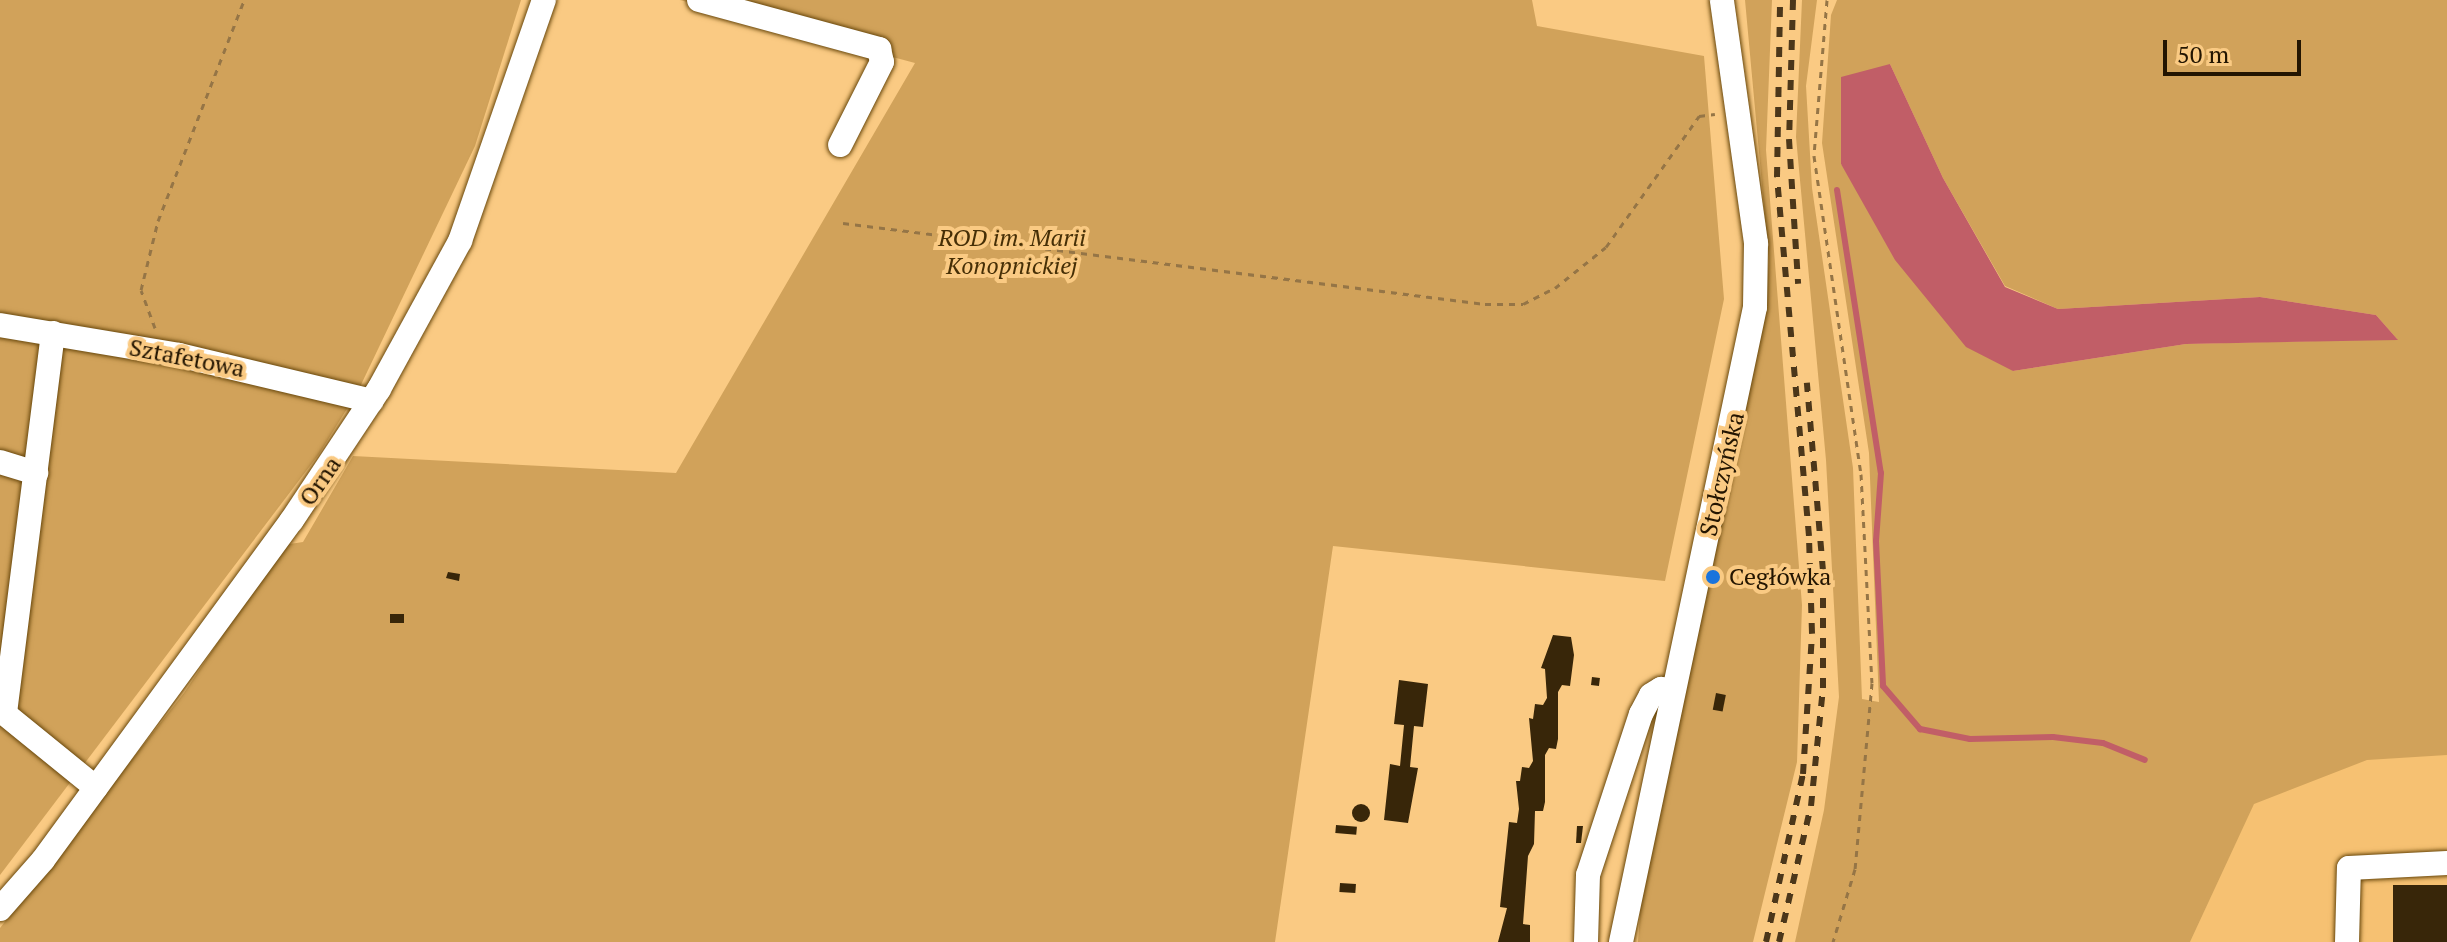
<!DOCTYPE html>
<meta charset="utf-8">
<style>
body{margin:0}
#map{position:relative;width:2447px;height:942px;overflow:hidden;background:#faca83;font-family:"PT Serif",serif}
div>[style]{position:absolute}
.built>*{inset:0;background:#f6c172}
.green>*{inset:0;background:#d1a25a}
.water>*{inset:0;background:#c15e67}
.stream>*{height:6px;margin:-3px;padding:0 3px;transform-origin:3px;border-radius:3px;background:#c15e67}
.building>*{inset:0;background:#382609;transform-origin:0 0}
.round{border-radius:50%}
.path>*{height:3px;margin-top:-1.5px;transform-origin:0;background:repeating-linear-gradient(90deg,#957546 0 6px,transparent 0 12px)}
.roads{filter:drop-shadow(0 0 2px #68470b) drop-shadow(0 0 2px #68470b)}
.minor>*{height:24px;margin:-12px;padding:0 12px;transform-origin:12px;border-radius:12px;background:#fff}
.rail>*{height:6px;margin-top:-3px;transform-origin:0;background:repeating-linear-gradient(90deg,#4c371a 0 10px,transparent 0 20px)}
.dots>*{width:22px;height:22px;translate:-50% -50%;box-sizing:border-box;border:4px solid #faca83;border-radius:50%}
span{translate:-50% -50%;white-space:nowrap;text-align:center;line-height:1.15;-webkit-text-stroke:8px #faca83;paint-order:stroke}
.park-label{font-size:24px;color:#462f06;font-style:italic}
.street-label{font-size:24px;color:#231501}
.poi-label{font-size:24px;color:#231501}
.left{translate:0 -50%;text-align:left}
.scale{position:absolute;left:2163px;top:40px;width:138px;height:36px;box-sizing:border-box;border:4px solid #231501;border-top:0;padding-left:10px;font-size:24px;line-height:28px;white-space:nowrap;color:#231501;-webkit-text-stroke:6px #faca83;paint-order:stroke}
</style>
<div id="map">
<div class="built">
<i style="clip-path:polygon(2447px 748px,2447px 942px,2190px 942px,2277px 753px)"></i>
</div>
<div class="green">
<i style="clip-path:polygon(0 0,521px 0,475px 146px,358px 391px,319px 454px,0 875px)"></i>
<i style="clip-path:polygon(680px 0,1532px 0,1537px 26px,1704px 56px,1724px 299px,1665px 581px,1333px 546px,1275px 942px,0 942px,0 928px,184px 693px,283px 545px,303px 542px,353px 456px,676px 473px,915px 63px)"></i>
<i style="clip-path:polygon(1745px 0,1772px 0,1766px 150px,1802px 605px,1797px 762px,1753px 942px,1638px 942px,1641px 899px,1765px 316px,1769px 261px)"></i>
<i style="clip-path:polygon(evenodd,1802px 0,1817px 0,1806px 86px,1812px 188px,1853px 468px,1862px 699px,1879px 702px,1869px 453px,1822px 143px,1831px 15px,1837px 0,2447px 0,2447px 755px,2367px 760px,2254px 804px,2190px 942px,1795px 942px,1824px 810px,1839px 697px,1826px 460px,1796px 137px,1802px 0,1890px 64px,1943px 178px,2005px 286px,2058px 309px,2260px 297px,2376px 315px,2397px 339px,2186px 344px,2013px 371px,1841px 164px,1890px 64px)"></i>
</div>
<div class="water">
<i style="clip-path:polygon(1890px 64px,1943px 178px,2005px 287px,2058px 309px,2260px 297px,2376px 315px,2398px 340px,2186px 344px,2013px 371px,1966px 347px,1895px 260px,1841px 164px,1841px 77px)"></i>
</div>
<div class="stream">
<i style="left:1837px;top:190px;width:286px;rotate:81.2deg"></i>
<i style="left:1881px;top:473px;width:68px;rotate:94.2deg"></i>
<i style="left:1876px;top:541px;width:145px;rotate:87.2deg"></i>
<i style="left:1883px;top:686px;width:57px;rotate:49.3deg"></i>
<i style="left:1920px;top:729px;width:51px;rotate:11.3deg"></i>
<i style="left:1970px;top:739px;width:83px;rotate:-1.4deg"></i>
<i style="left:2053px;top:737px;width:50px;rotate:6.8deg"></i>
<i style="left:2103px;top:743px;width:45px;rotate:22deg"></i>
</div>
<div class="building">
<i style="clip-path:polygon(448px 572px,460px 574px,459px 581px,446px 578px)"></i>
<i style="left:390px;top:614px;width:14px;height:9px"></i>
<i style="clip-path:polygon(1553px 635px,1571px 637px,1574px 655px,1570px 686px,1562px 685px,1558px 692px,1558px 739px,1556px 749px,1549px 748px,1545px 755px,1545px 802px,1543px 811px,1535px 811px,1534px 844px,1528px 856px,1523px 924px,1530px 925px,1530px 942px,1498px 942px,1507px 908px,1500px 907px,1509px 822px,1517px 823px,1519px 809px,1516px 781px,1520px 781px,1522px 767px,1529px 768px,1533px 761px,1529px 718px,1533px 719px,1535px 704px,1543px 705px,1547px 698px,1545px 669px,1541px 668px)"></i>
<i style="left:1592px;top:677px;width:8px;height:8px;rotate:7deg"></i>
<i style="clip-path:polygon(1399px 680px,1428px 684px,1423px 727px,1414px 726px,1410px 767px,1418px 768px,1408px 823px,1384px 820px,1390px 764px,1400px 766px,1404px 725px,1394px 724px)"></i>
<i style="left:1716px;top:693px;width:10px;height:17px;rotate:11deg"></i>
<i class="round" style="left:1352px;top:804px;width:18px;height:18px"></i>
<i style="left:1336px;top:825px;width:21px;height:8px;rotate:5deg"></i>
<i style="clip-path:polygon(1577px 826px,1583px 826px,1581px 843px,1576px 843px)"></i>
<i style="left:1340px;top:883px;width:16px;height:9px;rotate:4deg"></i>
<i style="left:2393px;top:885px;width:54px;height:57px"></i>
</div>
<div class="path">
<i style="left:1827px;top:0;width:157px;rotate:94.8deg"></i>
<i style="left:1814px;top:156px;width:321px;rotate:81.6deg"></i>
<i style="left:1861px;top:474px;width:209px;rotate:87deg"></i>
<i style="left:1872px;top:683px;width:187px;rotate:95.2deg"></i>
<i style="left:1855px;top:869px;width:76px;rotate:106.8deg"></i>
<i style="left:843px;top:223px;width:647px;rotate:7.19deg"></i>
<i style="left:1485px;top:304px;width:38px"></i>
<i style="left:1523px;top:304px;width:36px;rotate:-27deg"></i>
<i style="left:1555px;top:288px;width:65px;rotate:-38.8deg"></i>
<i style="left:1606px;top:247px;width:161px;rotate:-54.6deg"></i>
<i style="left:1699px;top:116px;width:16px;rotate:-7deg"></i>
<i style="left:155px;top:328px;width:40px;rotate:-110.2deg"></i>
<i style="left:141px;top:290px;width:71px;rotate:-76.2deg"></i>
<i style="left:158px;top:221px;width:237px;rotate:-68.7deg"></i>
</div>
<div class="roads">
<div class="minor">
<i style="left:699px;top:0;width:187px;rotate:15.2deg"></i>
<i style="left:879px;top:49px;width:13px;rotate:77deg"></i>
<i style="left:882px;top:62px;width:93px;rotate:116.8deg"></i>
<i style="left:0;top:325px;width:181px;rotate:9.5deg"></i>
<i style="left:179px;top:355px;width:198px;rotate:13.4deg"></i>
<i style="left:53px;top:333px;width:384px;rotate:97.2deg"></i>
<i style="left:5px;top:714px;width:117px;rotate:39.1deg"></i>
<i style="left:0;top:462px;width:38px;rotate:17deg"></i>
<i style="left:0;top:909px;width:65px;rotate:-48.7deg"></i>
<i style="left:43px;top:860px;width:421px;rotate:-53.8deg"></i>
<i style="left:292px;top:520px;width:157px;rotate:-56.4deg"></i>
<i style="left:379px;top:389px;width:169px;rotate:-61.3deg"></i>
<i style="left:460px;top:241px;width:255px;rotate:-70.8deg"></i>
<i style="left:1586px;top:942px;width:67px;rotate:-88.3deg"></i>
<i style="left:1588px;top:875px;width:169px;rotate:-71.8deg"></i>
<i style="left:1641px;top:714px;width:21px;rotate:-62deg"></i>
<i style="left:1651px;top:695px;width:12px;rotate:-31deg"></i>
<i style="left:1661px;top:689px;width:12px;rotate:9deg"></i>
<i style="left:1621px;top:942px;width:649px;rotate:-78.08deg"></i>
<i style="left:1755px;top:307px;width:64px;rotate:-89.1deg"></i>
<i style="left:1756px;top:243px;width:245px;rotate:-98deg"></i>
<i style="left:2347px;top:942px;width:74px;rotate:-88.5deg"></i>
<i style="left:2349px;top:868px;width:98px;rotate:-2.9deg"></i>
</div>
</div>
<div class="rail">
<i style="left:1793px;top:0;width:139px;rotate:91.6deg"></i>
<i style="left:1789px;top:139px;width:145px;rotate:86.4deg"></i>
<i style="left:1766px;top:942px;width:172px;rotate:-77.6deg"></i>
<i style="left:1803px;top:774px;width:141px;rotate:-86.3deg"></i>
<i style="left:1812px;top:633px;width:97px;rotate:-91.8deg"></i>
<i style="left:1809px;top:536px;width:360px;rotate:-95.1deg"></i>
<i style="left:1777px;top:177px;width:177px;rotate:-89deg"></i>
<i style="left:1779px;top:942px;width:140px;rotate:-76.8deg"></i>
<i style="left:1811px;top:806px;width:119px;rotate:-84.2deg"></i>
<i style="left:1823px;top:688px;width:117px;rotate:-90deg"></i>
<i style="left:1823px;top:571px;width:189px;rotate:-94.9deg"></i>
</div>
<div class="dots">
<i style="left:1713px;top:577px;background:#1a74dd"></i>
</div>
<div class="park-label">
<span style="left:1012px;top:252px">ROD im. Marii<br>Konopnickiej</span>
</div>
<div class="street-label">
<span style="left:187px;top:358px;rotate:11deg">Sztafetowa</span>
<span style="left:1722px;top:474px;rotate:-77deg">Stołczyńska</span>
<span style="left:320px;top:481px;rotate:-55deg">Orna</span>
</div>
<div class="poi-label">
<span class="left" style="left:1729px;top:577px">Cegłówka</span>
</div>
<div class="scale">50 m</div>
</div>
